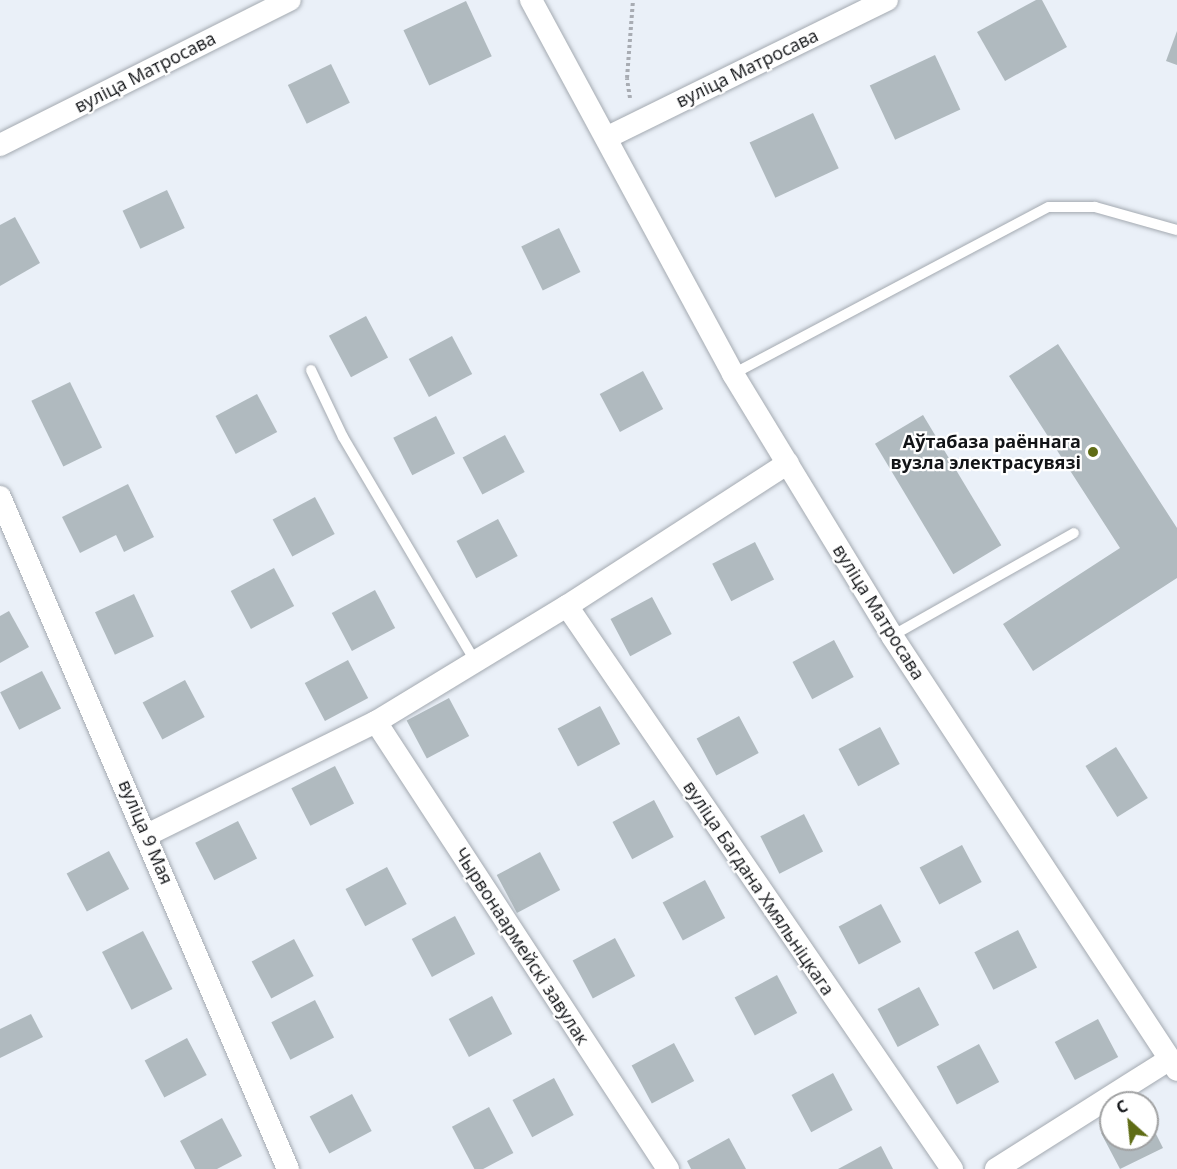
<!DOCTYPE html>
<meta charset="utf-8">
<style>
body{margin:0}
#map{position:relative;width:1177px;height:1169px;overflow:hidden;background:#eaf0f8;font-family:"Open Sans",sans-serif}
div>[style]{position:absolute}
.building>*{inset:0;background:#b0babf;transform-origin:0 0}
.path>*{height:4px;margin-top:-2px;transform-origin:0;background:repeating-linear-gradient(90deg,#a8acb3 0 3px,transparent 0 6px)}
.roads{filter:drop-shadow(0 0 2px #a4aab1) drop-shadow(0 0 2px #a4aab1)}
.service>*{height:10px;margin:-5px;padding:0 5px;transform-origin:5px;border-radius:5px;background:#fff}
.minor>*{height:22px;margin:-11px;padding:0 11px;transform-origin:11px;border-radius:11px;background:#fff}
.dots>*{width:16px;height:16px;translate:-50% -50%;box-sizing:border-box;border:3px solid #fff;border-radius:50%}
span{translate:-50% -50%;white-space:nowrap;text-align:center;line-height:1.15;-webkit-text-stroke:4.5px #fff;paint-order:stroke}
.street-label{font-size:18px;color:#121417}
.poi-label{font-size:18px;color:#121417;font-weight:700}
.right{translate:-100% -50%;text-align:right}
.north{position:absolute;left:1099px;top:1091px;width:60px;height:60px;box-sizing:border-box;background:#fff;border:2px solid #a0a1a2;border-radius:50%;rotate:333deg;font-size:16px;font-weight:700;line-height:24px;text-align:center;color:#121417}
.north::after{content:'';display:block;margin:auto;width:21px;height:27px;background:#5f6c15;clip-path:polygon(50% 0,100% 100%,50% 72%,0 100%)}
</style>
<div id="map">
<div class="building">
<i style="clip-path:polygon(1036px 0,1042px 0,1067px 47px,1005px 81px,977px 32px)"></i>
<i style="left:466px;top:1px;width:61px;height:69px;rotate:65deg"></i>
<i style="clip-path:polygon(1177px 31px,1177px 65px,1166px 61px)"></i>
<i style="left:935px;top:55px;width:60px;height:72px;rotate:65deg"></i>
<i style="left:331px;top:64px;width:43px;height:48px;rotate:64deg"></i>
<i style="left:813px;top:113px;width:61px;height:70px;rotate:65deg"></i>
<i style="left:167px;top:190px;width:42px;height:49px;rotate:65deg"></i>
<i style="clip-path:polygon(15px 217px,40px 263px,0 286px,0 225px)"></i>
<i style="left:559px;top:228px;width:49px;height:42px;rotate:64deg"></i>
<i style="left:366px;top:316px;width:47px;height:42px;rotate:62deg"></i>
<i style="left:452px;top:336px;width:43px;height:49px;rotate:62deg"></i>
<i style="clip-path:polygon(1058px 344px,1177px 528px,1177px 578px,1033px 671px,1003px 624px,1120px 548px,1009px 376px)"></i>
<i style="left:643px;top:371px;width:43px;height:49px;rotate:62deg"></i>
<i style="left:70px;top:382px;width:73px;height:43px;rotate:64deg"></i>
<i style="left:257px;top:394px;width:43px;height:47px;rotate:62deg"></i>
<i style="left:923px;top:415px;width:152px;height:56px;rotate:59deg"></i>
<i style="left:436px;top:416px;width:42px;height:48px;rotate:63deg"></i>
<i style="left:505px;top:435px;width:42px;height:48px;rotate:62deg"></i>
<i style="clip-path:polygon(128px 484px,154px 537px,124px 552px,116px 535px,80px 553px,62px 517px)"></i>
<i style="left:315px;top:497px;width:42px;height:48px;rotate:62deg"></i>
<i style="left:498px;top:519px;width:42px;height:47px;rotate:62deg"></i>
<i style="left:755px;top:542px;width:42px;height:48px;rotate:63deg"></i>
<i style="left:274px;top:568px;width:43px;height:49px;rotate:62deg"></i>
<i style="left:375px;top:590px;width:43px;height:49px;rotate:62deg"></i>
<i style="left:134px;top:594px;width:47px;height:43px;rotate:65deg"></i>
<i style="left:652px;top:597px;width:42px;height:47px;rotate:62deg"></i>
<i style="clip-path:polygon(9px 611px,29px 647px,0 663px,0 616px)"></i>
<i style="left:834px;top:640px;width:42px;height:47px;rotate:62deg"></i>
<i style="left:348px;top:660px;width:43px;height:49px;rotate:62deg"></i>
<i style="left:42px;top:671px;width:42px;height:47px;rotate:63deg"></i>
<i style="left:185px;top:680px;width:42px;height:48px;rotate:62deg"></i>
<i style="left:449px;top:698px;width:43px;height:48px;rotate:62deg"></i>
<i style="left:600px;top:706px;width:43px;height:48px;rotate:62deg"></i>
<i style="left:739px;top:716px;width:42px;height:48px;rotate:62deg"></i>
<i style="left:880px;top:727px;width:42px;height:47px;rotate:62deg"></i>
<i style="left:1116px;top:747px;width:60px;height:36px;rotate:58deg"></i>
<i style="left:335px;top:766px;width:42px;height:49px;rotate:63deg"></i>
<i style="left:654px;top:800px;width:42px;height:47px;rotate:62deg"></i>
<i style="left:804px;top:814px;width:42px;height:49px;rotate:63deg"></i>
<i style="left:238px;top:821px;width:42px;height:48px;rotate:63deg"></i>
<i style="left:962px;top:845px;width:42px;height:48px;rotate:62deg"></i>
<i style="left:109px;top:851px;width:43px;height:48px;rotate:62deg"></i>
<i style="left:540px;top:852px;width:43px;height:49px;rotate:62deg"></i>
<i style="left:387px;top:867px;width:42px;height:47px;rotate:62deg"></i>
<i style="left:705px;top:880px;width:43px;height:48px;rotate:62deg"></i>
<i style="left:881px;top:904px;width:43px;height:48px;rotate:62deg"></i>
<i style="left:455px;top:916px;width:43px;height:49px;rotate:62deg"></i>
<i style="left:1018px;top:930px;width:42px;height:49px;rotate:63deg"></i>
<i style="left:143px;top:931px;width:65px;height:46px;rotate:63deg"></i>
<i style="left:615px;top:938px;width:43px;height:48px;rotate:62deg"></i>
<i style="left:294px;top:939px;width:42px;height:48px;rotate:62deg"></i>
<i style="left:777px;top:975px;width:43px;height:48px;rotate:62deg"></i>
<i style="left:919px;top:987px;width:43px;height:47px;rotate:62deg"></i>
<i style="left:492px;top:996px;width:43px;height:49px;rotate:62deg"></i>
<i style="left:315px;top:1000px;width:42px;height:49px;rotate:63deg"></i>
<i style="clip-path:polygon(31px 1014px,43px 1037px,0 1058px,0 1029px)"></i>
<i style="left:1098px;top:1019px;width:43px;height:49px;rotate:62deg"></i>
<i style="left:187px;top:1038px;width:42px;height:48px;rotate:62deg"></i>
<i style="left:674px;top:1043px;width:43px;height:48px;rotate:62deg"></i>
<i style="left:979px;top:1044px;width:43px;height:48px;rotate:62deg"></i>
<i style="left:833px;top:1073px;width:42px;height:47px;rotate:62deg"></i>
<i style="left:554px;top:1078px;width:42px;height:47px;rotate:62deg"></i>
<i style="left:352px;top:1094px;width:42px;height:48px;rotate:62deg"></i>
<i style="left:489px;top:1107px;width:52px;height:42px;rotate:62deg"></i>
<i style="clip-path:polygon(1147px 1116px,1163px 1148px,1120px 1169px,1101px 1133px,1111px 1127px,1111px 1139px,1147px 1139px)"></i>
<i style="clip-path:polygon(222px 1118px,242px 1156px,217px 1169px,195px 1169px,180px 1141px)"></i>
<i style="clip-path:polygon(729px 1138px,746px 1169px,691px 1169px,687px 1161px)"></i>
<i style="clip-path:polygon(881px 1146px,893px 1169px,838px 1169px)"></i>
</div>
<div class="path">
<i style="left:630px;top:98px;width:20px;rotate:-99deg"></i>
<i style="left:627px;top:78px;width:78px;rotate:-85.6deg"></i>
</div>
<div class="roads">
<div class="service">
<i style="left:311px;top:370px;width:74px;rotate:64.5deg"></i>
<i style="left:343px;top:437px;width:262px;rotate:59.5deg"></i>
<i style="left:733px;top:374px;width:357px;rotate:-27.9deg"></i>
<i style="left:1049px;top:207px;width:46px"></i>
<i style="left:1095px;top:207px;width:85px;rotate:15.7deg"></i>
<i style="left:892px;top:636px;width:209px;rotate:-29.5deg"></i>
</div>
<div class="minor">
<i style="left:531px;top:0;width:425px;rotate:61.6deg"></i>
<i style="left:733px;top:374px;width:306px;rotate:58.7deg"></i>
<i style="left:892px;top:636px;width:519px;rotate:56.71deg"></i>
<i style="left:608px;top:137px;width:311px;rotate:-26.2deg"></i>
<i style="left:0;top:145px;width:324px;rotate:-26.6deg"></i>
<i style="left:0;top:497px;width:731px;rotate:66.8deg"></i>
<i style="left:567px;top:606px;width:682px;rotate:55.63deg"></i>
<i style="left:376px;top:722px;width:534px;rotate:56.85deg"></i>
<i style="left:147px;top:835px;width:255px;rotate:-26.3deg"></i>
<i style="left:376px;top:722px;width:223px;rotate:-31.3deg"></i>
<i style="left:567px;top:606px;width:263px;rotate:-32.9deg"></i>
<i style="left:996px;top:1169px;width:206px;rotate:-32.3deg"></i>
</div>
</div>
<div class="dots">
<i style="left:1093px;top:452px;background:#5f6c15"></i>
</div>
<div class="street-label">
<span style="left:747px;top:68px;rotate:-26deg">вуліца Матросава</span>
<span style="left:145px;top:72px;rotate:-27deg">вуліца Матросава</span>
<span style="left:879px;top:612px;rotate:58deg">вуліца Матросава</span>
<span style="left:146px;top:832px;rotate:67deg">вуліца 9 Мая</span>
<span style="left:759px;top:888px;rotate:56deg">вуліца Багдана Хмяльніцкага</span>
<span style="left:522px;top:946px;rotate:57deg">Чырвонаармейскі завулак</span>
</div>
<div class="poi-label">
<span class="right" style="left:1081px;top:452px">Аўтабаза раённага<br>вузла электрасувязі</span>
</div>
<div class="north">С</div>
</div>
